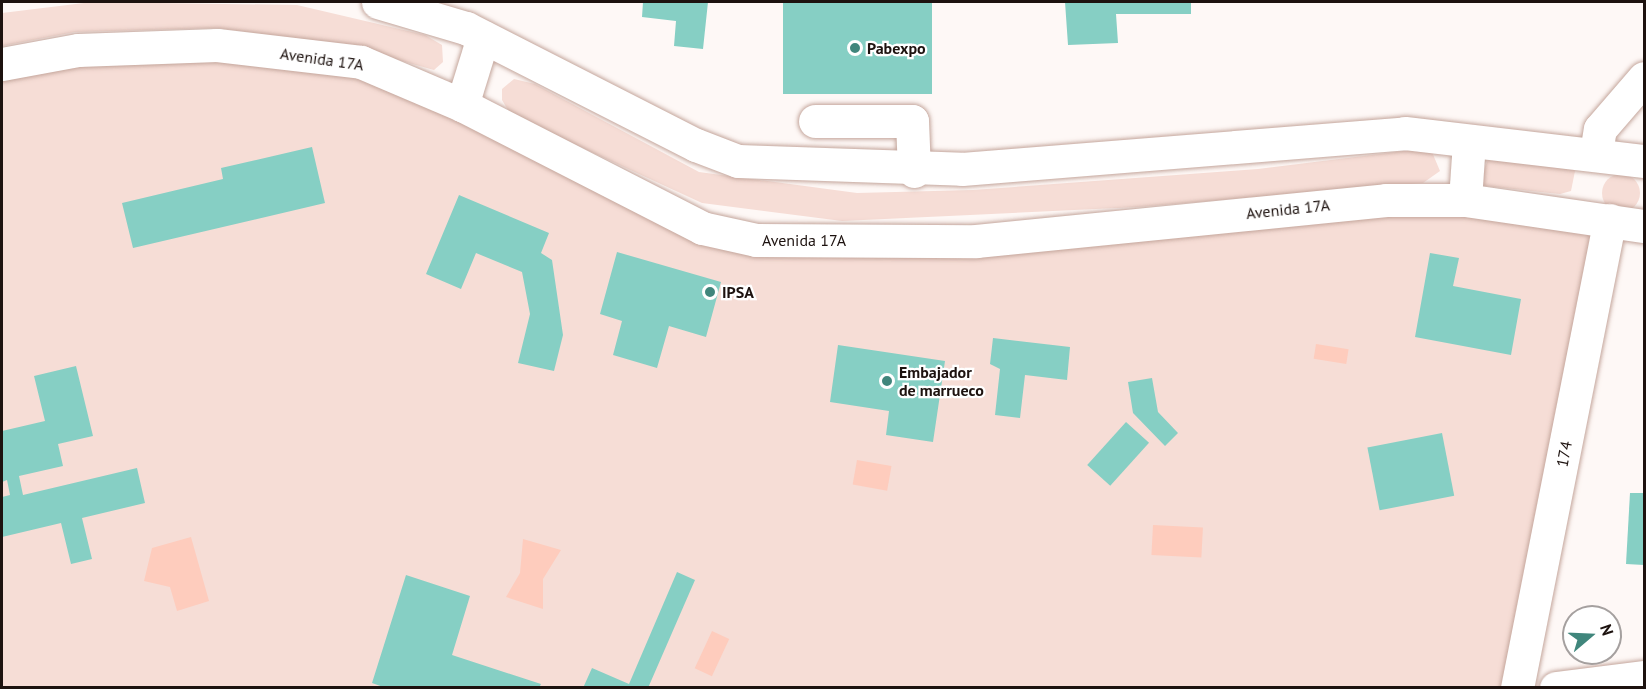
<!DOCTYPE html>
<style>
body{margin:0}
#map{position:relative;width:1646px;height:689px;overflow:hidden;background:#fef8f6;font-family:"PT Sans",sans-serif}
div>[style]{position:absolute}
.green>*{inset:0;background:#f6ddd6}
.round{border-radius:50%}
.water>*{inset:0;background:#feccbd;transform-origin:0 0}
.building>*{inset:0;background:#86cfc4;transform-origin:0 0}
.roads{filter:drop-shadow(0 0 2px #c4a69c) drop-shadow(0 0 2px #c4a69c)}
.minor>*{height:33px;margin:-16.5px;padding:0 16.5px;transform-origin:16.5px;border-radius:16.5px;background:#fff}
.major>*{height:33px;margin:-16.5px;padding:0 16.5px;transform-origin:16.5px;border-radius:16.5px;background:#fff}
.dots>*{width:16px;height:16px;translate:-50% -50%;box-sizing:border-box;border:3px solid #fff;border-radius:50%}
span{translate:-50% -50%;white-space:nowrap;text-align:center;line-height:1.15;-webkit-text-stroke:4.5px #fff;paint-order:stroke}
.poi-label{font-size:16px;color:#1d120f;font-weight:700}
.left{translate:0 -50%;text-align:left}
.street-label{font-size:16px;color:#1d120f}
.frame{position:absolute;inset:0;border:3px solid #1d120f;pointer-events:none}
.north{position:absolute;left:1562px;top:605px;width:60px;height:60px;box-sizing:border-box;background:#fff;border:2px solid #a5a09f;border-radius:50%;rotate:71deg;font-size:16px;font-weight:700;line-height:24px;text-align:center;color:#1d120f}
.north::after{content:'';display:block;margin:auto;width:21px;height:27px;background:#40867c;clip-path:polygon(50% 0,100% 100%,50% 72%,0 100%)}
</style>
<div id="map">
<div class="green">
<i style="clip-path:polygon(92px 2px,297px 5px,425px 35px,442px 45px,443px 62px,434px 70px,348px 46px,217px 28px,75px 32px,2px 46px,2px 13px)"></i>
<i style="clip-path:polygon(78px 50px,361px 62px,756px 240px,1386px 200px,1610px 220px,1517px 687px,2px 688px,2px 64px)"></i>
<i style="clip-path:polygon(514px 79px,535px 84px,699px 172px,857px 193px,973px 190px,1258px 169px,1420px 149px,1432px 152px,1440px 171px,1423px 183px,1138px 207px,842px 221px,702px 203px,511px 115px,502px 100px,502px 89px)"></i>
<i style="clip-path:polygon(1550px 158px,1565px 161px,1575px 171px,1571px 191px,1560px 194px,1485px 186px,1480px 178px,1488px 160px)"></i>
<i class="round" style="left:1602px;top:174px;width:38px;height:38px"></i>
</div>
<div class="water">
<i style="left:1316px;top:344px;width:33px;height:15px;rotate:9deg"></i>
<i style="left:857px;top:460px;width:35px;height:25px;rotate:10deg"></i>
<i style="left:1153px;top:525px;width:50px;height:30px;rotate:3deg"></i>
<i style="clip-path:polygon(191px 537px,209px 601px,177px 611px,170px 587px,144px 581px,152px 548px)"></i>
<i style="clip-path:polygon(523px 539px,561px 550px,543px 579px,543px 609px,506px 597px,520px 573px)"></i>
<i style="left:712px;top:631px;width:19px;height:41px;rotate:25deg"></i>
</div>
<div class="building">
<i style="clip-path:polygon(643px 2px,708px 2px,703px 49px,674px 46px,676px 21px,642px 17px)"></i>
<i style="left:783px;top:2px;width:149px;height:92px"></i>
<i style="clip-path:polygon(1065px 2px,1191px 2px,1191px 14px,1116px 14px,1118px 43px,1068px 45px)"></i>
<i style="clip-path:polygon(312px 147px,325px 203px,133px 248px,122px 203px,223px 179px,221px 168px)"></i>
<i style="clip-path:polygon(459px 195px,549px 233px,541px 253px,552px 260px,563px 335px,554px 371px,518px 363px,530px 314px,522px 272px,476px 253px,461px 289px,426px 274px)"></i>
<i style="clip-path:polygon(617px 252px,721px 282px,706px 337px,669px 326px,657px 368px,613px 355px,622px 321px,600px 314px)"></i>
<i style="clip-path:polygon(1430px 253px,1459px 258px,1453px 286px,1521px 299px,1511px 355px,1415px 337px)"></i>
<i style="clip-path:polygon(993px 338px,1070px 347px,1067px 380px,1025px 375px,1020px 418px,995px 415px,1000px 369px,990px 364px)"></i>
<i style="clip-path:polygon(838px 345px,945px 361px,933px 442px,886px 435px,889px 411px,830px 402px)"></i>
<i style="clip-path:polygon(76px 366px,93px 436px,58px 444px,63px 466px,19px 476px,23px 495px,137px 468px,145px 503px,82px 518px,92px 559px,71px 564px,61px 523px,2px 537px,2px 497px,10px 495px,7px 480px,2px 482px,2px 431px,45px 421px,34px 376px)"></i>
<i style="clip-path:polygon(1152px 378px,1158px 412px,1178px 433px,1165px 446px,1133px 413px,1128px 382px)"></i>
<i style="left:1126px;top:422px;width:31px;height:58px;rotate:42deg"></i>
<i style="left:1442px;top:433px;width:64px;height:76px;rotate:79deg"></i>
<i style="clip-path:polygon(1630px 493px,1644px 493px,1644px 565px,1626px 564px)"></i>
<i style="clip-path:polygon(677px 572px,695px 580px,648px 688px,583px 688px,592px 668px,629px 684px)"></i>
<i style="clip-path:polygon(406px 575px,470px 596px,452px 655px,541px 684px,539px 688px,386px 688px,372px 683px)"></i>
</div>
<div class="roads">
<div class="minor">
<i style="left:815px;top:121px;width:97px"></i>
<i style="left:912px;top:121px;width:50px;rotate:87.7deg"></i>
<i style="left:1596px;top:153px;width:24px;rotate:-81deg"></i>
<i style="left:1600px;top:129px;width:67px;rotate:-49.2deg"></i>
<i style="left:1517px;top:688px;width:477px;rotate:-78.8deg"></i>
<i style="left:1556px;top:688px;width:89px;rotate:-7.1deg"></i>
</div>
<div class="major">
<i style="left:378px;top:2px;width:92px;rotate:16.5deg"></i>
<i style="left:466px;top:28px;width:258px;rotate:27deg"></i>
<i style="left:696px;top:145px;width:45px;rotate:20.9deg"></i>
<i style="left:738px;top:161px;width:224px;rotate:2deg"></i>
<i style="left:962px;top:169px;width:444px;rotate:-4.6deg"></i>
<i style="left:1405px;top:133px;width:241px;rotate:6.7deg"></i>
<i style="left:2px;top:64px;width:77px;rotate:-10.4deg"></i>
<i style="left:78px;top:50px;width:139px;rotate:-2.1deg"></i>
<i style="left:217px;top:45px;width:145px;rotate:6.7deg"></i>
<i style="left:361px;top:62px;width:110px;rotate:23.1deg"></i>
<i style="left:462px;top:105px;width:270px;rotate:27.1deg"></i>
<i style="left:702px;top:228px;width:55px;rotate:12.5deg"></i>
<i style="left:756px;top:240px;width:220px;rotate:0.3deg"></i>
<i style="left:976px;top:241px;width:412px;rotate:-5.7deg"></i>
<i style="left:1386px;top:200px;width:79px"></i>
<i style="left:1465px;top:200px;width:181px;rotate:8.3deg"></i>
<i style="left:462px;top:105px;width:71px;rotate:-72.8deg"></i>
<i style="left:1465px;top:200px;width:59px;rotate:-86.1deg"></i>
</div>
</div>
<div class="dots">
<i style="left:855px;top:48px;background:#40867c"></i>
<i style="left:710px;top:292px;background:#40867c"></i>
<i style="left:887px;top:381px;background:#40867c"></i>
</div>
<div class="poi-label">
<span class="left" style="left:867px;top:48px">Pabexpo</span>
<span class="left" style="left:722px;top:292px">IPSA</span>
<span class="left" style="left:899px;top:381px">Embajador<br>de marrueco</span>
</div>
<div class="street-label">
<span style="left:322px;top:59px;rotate:8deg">Avenida 17A</span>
<span style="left:1288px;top:209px;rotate:-6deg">Avenida 17A</span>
<span style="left:804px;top:240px">Avenida 17A</span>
<span style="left:1564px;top:454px;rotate:-79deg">174</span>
</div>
<div class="frame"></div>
<div class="north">N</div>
</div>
